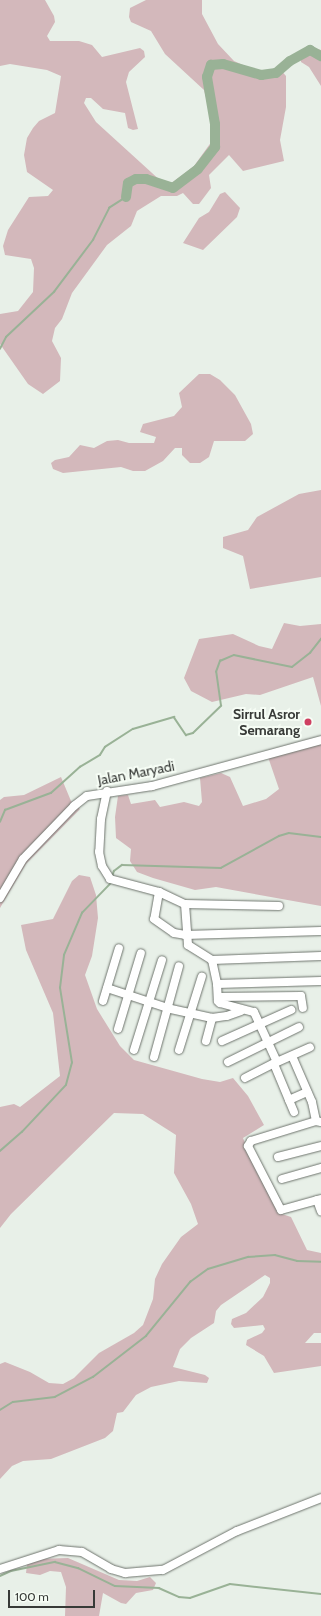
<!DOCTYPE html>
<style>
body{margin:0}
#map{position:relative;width:321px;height:1616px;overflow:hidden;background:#e8f0e8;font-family:Cabin,sans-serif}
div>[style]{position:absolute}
.green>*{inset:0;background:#d3b8bb}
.stream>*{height:1.5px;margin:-0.75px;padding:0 0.75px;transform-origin:0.75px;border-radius:0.75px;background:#99b296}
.river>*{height:10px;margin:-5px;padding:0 5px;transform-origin:5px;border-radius:5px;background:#99b296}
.roads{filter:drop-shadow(0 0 1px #6e746d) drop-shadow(0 0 1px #6e746d)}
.minor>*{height:8px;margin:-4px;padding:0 4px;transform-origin:4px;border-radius:4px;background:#fff}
.dots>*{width:11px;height:11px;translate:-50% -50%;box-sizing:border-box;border:2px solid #f6fdf5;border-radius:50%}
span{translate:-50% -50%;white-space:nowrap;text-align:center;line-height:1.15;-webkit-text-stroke:4px #f6fdf5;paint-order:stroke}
.poi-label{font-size:14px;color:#373a37;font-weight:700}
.right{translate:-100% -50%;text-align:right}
.street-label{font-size:14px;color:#373a37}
.scale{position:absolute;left:8px;top:1590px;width:87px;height:18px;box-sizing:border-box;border:2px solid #373a37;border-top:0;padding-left:5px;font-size:12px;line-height:14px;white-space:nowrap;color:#373a37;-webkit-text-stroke:3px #f6fdf5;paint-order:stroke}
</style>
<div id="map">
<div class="green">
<i style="clip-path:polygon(0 0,45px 0,54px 16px,55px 22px,47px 36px,50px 41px,79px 41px,92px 45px,102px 57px,140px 48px,144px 51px,145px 57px,129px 72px,126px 82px,138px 129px,133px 130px,128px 128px,125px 113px,103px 109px,91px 98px,86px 98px,84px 103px,96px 122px,163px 183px,173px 182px,194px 166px,212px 141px,213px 125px,204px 90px,165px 54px,151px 31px,131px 22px,129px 17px,130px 8px,146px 0,202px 0,202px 14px,218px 44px,234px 61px,261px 73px,279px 68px,286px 76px,286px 107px,280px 140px,284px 161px,243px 171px,229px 155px,209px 175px,211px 188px,199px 204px,193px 204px,183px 193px,177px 196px,161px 196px,137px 211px,131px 226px,107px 245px,72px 293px,62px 319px,55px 328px,52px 341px,61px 358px,60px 381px,43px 394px,28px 384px,0 344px,0 314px,18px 311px,33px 292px,34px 268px,31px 259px,5px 255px,3px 246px,8px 230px,29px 197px,48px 196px,53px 190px,27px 172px,24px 155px,27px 138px,33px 128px,39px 121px,55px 113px,61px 76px,47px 70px,10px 64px,0 66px)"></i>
<i style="clip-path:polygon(315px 48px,321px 50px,321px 86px,309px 67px,301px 62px,300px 54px)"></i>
<i style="clip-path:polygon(225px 192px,240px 208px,237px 217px,203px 250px,183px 243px,199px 218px,209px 212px,220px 194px)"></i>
<i style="clip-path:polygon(199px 374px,210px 374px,220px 380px,235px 395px,251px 424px,253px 434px,245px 441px,214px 441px,209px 457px,200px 463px,190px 463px,182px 455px,182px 448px,175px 448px,163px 461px,145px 471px,133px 471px,121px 467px,63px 473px,53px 469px,51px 463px,55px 460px,69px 457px,80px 445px,94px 448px,107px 441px,118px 440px,129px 443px,154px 443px,156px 437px,140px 432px,143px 424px,174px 416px,182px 407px,179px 393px)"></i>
<i style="clip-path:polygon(321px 490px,321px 577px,250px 589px,243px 556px,223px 548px,223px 537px,248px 530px,257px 517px,299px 494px)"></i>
<i style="clip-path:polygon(284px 623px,300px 626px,321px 624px,321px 706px,313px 677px,260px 695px,246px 694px,212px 702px,191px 691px,184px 678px,199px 639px,233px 634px,259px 646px,272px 649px)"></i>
<i style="clip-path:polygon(321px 744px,321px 906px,216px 887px,195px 890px,153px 878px,137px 872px,130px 861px,131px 849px,116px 838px,115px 817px,118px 796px,128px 795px,131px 804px,155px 800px,160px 807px,184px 802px,199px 806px,202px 802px,200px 778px,221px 773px,230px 777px,243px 806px,266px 799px,279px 789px,268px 757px)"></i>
<i style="clip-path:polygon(61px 777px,71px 801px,80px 809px,26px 864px,0 908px,0 800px,4px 797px,24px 795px)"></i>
<i style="clip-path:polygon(79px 875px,90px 877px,96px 895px,98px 918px,92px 956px,85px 975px,97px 1009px,120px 1046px,134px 1060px,202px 1079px,220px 1082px,233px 1078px,248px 1096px,264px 1125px,243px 1138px,258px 1174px,279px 1213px,291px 1217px,307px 1250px,321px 1253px,321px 1333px,314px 1333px,305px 1343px,321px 1343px,321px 1366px,274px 1373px,264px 1356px,246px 1345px,247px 1340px,262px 1333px,265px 1329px,263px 1325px,234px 1328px,231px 1324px,232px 1319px,246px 1313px,263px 1297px,270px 1283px,270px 1278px,265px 1275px,221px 1305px,216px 1311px,214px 1323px,191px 1338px,180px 1349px,173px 1367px,205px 1375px,209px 1378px,207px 1383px,179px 1381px,151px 1387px,136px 1395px,123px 1412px,117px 1413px,113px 1431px,105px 1438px,51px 1459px,23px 1461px,12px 1466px,0 1479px,0 1364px,5px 1362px,30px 1372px,49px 1383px,63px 1384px,74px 1378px,99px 1353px,134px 1333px,143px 1325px,153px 1299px,155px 1279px,162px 1264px,181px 1237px,198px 1224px,191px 1204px,174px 1173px,176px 1135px,143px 1114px,114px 1113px,11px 1214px,0 1228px,0 1107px,14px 1104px,20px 1107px,60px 1076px,53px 1013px,26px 950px,21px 925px,53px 919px,72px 881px)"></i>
<i style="clip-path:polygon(68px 1558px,119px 1580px,137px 1581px,150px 1577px,156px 1583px,153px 1590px,136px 1593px,126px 1604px,121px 1603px,103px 1593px,99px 1616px,65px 1616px,66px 1587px,61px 1572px,50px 1571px,40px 1575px,26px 1573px,27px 1564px,37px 1559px)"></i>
</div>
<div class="stream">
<i style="left:0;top:349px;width:13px;rotate:-63deg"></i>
<i style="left:6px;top:337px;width:66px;rotate:-43.2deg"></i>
<i style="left:54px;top:292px;width:65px;rotate:-53.1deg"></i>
<i style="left:93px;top:240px;width:36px;rotate:-63deg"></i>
<i style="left:109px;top:208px;width:20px;rotate:-33deg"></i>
<i style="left:0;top:822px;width:13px;rotate:-67deg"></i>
<i style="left:5px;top:810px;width:49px;rotate:-20.3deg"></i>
<i style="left:51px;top:793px;width:39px;rotate:-42deg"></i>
<i style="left:80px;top:767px;width:23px;rotate:-31deg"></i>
<i style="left:100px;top:755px;width:9px;rotate:-58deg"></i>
<i style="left:105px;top:747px;width:33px;rotate:-33deg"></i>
<i style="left:133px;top:729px;width:43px;rotate:-16.3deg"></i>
<i style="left:174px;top:717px;width:22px;rotate:56deg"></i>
<i style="left:186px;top:735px;width:7px;rotate:-16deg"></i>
<i style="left:193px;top:733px;width:39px;rotate:-44deg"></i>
<i style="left:221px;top:706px;width:34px;rotate:-98deg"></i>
<i style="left:216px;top:672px;width:12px;rotate:-70deg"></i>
<i style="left:220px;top:661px;width:15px;rotate:-23deg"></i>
<i style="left:234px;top:655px;width:59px;rotate:11.7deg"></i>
<i style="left:292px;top:667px;width:23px;rotate:-38deg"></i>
<i style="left:310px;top:653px;width:18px;rotate:-52deg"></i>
<i style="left:112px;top:877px;width:6px;rotate:-72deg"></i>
<i style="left:114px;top:871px;width:10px;rotate:-37deg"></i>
<i style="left:122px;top:865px;width:99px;rotate:1.7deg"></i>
<i style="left:221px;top:868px;width:66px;rotate:-28.9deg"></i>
<i style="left:279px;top:836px;width:10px;rotate:-17deg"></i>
<i style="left:289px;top:833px;width:32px;rotate:7deg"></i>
<i style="left:0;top:1151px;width:29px;rotate:-41deg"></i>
<i style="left:22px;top:1132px;width:64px;rotate:-46.9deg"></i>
<i style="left:66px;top:1085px;width:23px;rotate:-75deg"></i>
<i style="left:72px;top:1063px;width:76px;rotate:-99.1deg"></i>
<i style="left:60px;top:988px;width:33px;rotate:-83deg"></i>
<i style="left:64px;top:955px;width:46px;rotate:-66.8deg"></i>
<i style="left:82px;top:913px;width:42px;rotate:-46deg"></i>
<i style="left:0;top:1410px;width:15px;rotate:-32deg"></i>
<i style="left:13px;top:1402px;width:42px;rotate:-6.8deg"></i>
<i style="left:55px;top:1397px;width:43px;rotate:-27.8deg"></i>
<i style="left:93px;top:1377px;width:67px;rotate:-37.7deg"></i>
<i style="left:146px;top:1336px;width:70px;rotate:-50.8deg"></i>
<i style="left:190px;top:1282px;width:22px;rotate:-36deg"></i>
<i style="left:208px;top:1269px;width:42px;rotate:-16.7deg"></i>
<i style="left:248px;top:1257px;width:27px;rotate:-4deg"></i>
<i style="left:275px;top:1255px;width:23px;rotate:15deg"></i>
<i style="left:297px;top:1261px;width:24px;rotate:2deg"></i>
<i style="left:0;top:1576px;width:12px;rotate:-24deg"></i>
<i style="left:11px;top:1571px;width:45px;rotate:-11.6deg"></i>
<i style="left:55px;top:1562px;width:24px;rotate:15deg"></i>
<i style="left:78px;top:1568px;width:41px;rotate:25.9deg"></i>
<i style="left:115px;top:1586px;width:44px;rotate:2.6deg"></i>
<i style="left:159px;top:1588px;width:22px;rotate:24deg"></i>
<i style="left:179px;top:1597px;width:11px;rotate:5deg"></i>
<i style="left:190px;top:1598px;width:42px;rotate:-19.3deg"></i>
<i style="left:230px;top:1584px;width:92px;rotate:6.3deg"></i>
</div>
<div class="river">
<i style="left:126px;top:197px;width:14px;rotate:-82deg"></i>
<i style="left:128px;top:183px;width:9px;rotate:-27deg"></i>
<i style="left:136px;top:179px;width:10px"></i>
<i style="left:146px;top:179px;width:28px;rotate:18deg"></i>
<i style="left:173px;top:188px;width:31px;rotate:-37deg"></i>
<i style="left:198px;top:169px;width:28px;rotate:-52deg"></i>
<i style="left:215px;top:147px;width:23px;rotate:-90deg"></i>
<i style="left:215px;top:124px;width:48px;rotate:-99.7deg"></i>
<i style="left:207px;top:77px;width:13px;rotate:-72deg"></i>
<i style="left:211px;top:65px;width:12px;rotate:-5deg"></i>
<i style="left:223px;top:64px;width:40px;rotate:16deg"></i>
<i style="left:261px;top:75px;width:15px;rotate:-8deg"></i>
<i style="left:276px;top:73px;width:18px;rotate:-41deg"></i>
<i style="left:290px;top:61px;width:23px;rotate:-29deg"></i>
<i style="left:310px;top:50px;width:13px;rotate:29deg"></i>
</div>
<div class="roads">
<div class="minor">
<i style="left:107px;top:791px;width:29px;rotate:102deg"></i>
<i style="left:101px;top:819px;width:33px;rotate:93deg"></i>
<i style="left:99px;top:852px;width:14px;rotate:78deg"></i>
<i style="left:102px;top:866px;width:15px;rotate:58deg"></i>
<i style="left:110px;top:879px;width:51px;rotate:14.9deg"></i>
<i style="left:159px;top:892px;width:29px;rotate:25deg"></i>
<i style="left:185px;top:904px;width:94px;rotate:1.2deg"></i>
<i style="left:159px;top:892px;width:27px;rotate:100deg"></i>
<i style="left:154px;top:919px;width:24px;rotate:35deg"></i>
<i style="left:174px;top:933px;width:11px;rotate:10deg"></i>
<i style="left:185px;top:935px;width:136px;rotate:-1.7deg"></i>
<i style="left:0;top:898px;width:45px;rotate:-59.5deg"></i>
<i style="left:23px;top:859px;width:74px;rotate:-46.1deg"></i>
<i style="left:74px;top:806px;width:16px;rotate:-38deg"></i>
<i style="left:87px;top:796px;width:66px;rotate:-8.7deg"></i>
<i style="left:152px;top:786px;width:175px;rotate:-15.2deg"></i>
<i style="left:185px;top:904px;width:41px;rotate:85.8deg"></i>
<i style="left:188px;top:945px;width:28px;rotate:32deg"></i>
<i style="left:212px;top:960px;width:109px;rotate:-2.1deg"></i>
<i style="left:212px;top:960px;width:25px;rotate:78deg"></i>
<i style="left:217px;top:984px;width:104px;rotate:-1.7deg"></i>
<i style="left:217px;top:984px;width:17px;rotate:87deg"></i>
<i style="left:218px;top:1001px;width:3px;rotate:45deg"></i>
<i style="left:220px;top:1003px;width:35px;rotate:15deg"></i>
<i style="left:254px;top:1012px;width:55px;rotate:65.3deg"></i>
<i style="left:277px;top:1062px;width:36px;rotate:-24deg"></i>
<i style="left:107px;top:988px;width:67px;rotate:18.2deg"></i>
<i style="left:171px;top:1009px;width:42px;rotate:12.4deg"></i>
<i style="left:212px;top:1018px;width:15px;rotate:-8deg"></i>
<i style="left:227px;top:1016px;width:15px;rotate:-20deg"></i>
<i style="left:218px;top:997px;width:83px;rotate:-0.7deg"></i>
<i style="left:301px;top:996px;width:12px;rotate:81deg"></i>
<i style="left:103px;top:1001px;width:55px;rotate:-73.2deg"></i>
<i style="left:118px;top:1029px;width:79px;rotate:-73.2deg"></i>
<i style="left:206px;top:1041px;width:24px;rotate:-75deg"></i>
<i style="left:222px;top:1041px;width:76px;rotate:-24.2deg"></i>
<i style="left:134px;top:1050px;width:94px;rotate:-72.7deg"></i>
<i style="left:179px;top:1050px;width:77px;rotate:-72.7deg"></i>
<i style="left:292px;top:1056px;width:50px;rotate:66.5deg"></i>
<i style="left:312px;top:1102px;width:19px;rotate:78deg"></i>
<i style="left:316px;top:1121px;width:4px;rotate:14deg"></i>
<i style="left:154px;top:1057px;width:94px;rotate:-74.6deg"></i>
<i style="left:228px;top:1062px;width:79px;rotate:-26.2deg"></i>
<i style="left:274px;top:1064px;width:52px;rotate:67.4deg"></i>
<i style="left:245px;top:1078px;width:36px;rotate:-27deg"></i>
<i style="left:289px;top:1100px;width:20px;rotate:-24deg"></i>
<i style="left:316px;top:1121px;width:68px;rotate:162.9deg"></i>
<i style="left:251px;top:1141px;width:6px;rotate:121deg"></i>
<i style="left:248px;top:1146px;width:72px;rotate:62.7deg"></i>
<i style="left:281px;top:1210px;width:41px;rotate:-15.4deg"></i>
<i style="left:278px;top:1157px;width:44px;rotate:-14.3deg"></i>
<i style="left:282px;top:1179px;width:41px;rotate:-15.8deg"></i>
<i style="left:317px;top:1200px;width:12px;rotate:70deg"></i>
<i style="left:0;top:1569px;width:62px;rotate:-17.9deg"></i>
<i style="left:59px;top:1550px;width:23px;rotate:5deg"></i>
<i style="left:82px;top:1552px;width:34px;rotate:30deg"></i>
<i style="left:111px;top:1569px;width:15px;rotate:16deg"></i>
<i style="left:125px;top:1573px;width:38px;rotate:-5deg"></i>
<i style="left:163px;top:1570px;width:84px;rotate:-27.8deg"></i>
<i style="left:237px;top:1531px;width:90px;rotate:-21.4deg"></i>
</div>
</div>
<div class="dots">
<i style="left:308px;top:722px;background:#cf4062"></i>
</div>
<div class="poi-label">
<span class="right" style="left:300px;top:722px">Sirrul Asror<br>Semarang</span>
</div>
<div class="street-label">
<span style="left:136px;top:773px;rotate:-11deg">Jalan Maryadi</span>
</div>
<div class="scale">100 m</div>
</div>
